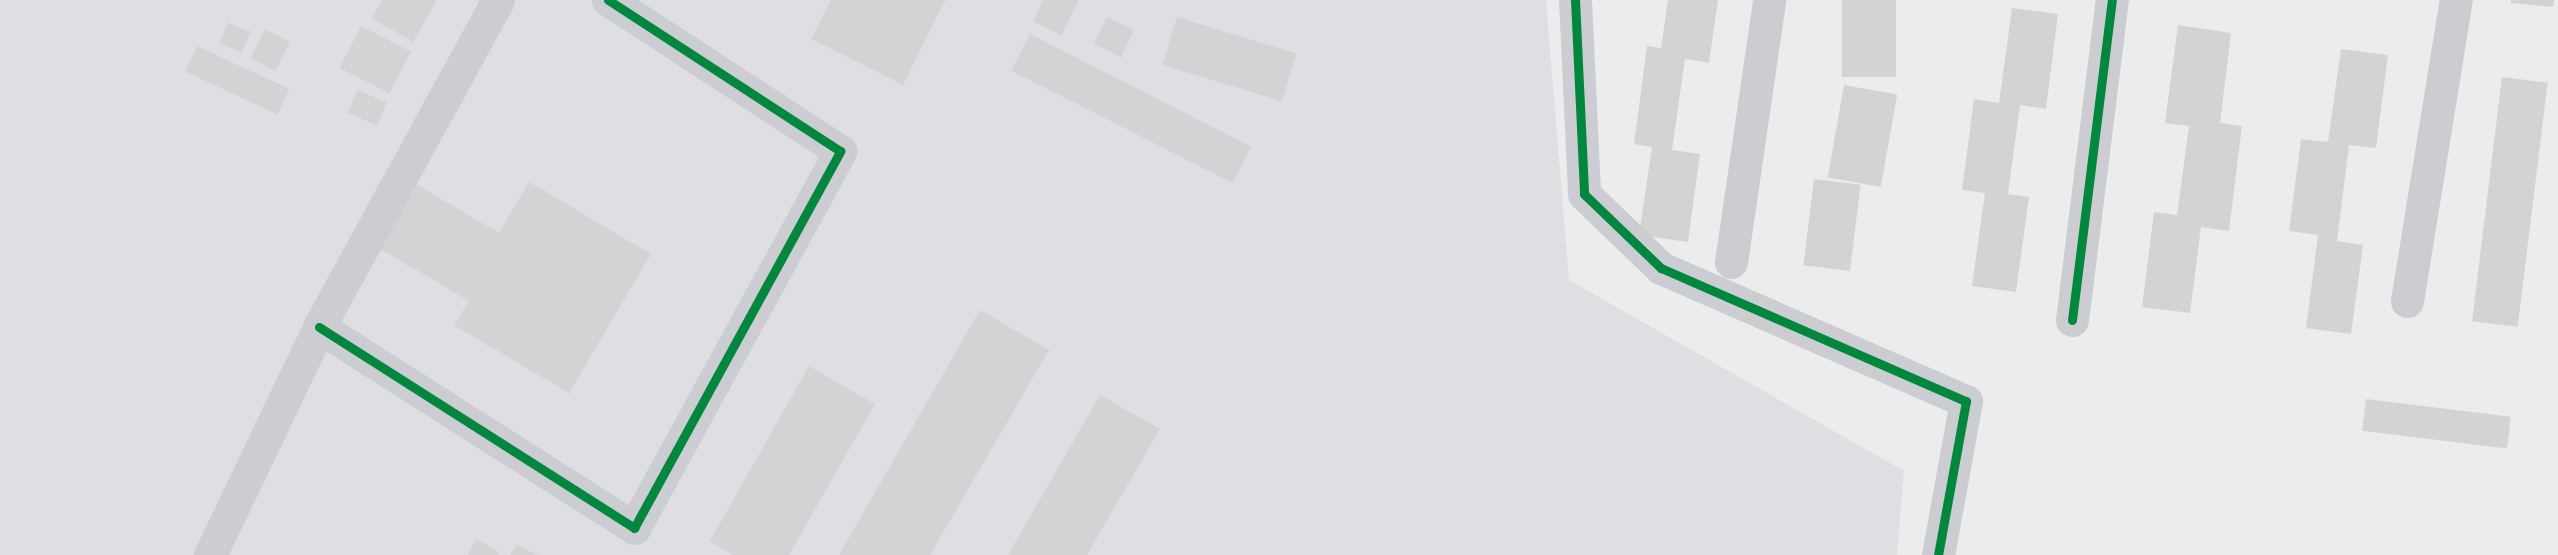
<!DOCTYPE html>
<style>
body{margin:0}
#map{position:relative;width:2558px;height:555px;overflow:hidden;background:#edecec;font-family:"Source Sans 3",sans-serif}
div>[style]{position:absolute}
.airport>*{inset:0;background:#dfdfe3}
.building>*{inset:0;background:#d2d3d5;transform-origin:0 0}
.minor>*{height:33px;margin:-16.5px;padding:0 16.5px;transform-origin:16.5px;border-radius:16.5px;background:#cccdd2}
.cycleway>*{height:9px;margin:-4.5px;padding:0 4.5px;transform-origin:4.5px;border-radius:4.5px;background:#00873e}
span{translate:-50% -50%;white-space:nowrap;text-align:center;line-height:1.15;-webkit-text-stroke:4.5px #fff;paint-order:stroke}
</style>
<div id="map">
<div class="airport">
<i style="clip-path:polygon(0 0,1546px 0,1569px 280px,1904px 471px,1897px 555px,0 555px)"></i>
</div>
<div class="building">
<i style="clip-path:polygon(382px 0,437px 0,413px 42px,372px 18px)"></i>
<i style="clip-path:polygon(831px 0,945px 0,903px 85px,811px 39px)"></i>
<i style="clip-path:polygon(1043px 0,1079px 0,1061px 36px,1033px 21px)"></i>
<i style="clip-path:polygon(1668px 0,1718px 0,1709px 63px,1685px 59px,1672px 150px,1700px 154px,1688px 242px,1639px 235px,1652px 147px,1634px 144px,1647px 46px,1661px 48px)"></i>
<i style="left:1842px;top:0;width:54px;height:77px"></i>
<i style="clip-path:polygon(2511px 0,2554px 0,2553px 7px,2511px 3px)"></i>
<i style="clip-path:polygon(2012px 8px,2058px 14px,2046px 109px,2020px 105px,2008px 194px,2029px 197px,2016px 292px,1972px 286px,1985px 193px,1962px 190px,1974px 99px,1999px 103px)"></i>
<i style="left:1107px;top:17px;width:30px;height:30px;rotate:26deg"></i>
<i style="left:1177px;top:17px;width:125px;height:50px;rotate:17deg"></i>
<i style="left:228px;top:23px;width:24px;height:22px;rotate:22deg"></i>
<i style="clip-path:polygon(2178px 25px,2231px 33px,2220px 123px,2242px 126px,2229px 231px,2201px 227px,2190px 313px,2142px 307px,2154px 212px,2177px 215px,2189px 126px,2165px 123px)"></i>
<i style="left:361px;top:26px;width:56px;height:47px;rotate:27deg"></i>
<i style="left:265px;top:29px;width:28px;height:33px;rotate:27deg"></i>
<i style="left:1030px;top:34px;width:248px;height:41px;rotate:27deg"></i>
<i style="left:197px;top:46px;width:102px;height:28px;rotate:25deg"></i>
<i style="clip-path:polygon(2341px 49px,2388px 55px,2376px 148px,2349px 145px,2337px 241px,2363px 245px,2351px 334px,2306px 328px,2318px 235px,2289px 231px,2301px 139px,2328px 142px)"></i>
<i style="left:2502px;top:77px;width:46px;height:246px;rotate:7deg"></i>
<i style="left:1844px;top:85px;width:54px;height:94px;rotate:10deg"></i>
<i style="left:357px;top:90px;width:32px;height:25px;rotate:22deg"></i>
<i style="left:1814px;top:179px;width:47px;height:87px;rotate:7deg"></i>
<i style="clip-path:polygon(411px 181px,499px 233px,529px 182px,651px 254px,569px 393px,454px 325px,469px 301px,374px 245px)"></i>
<i style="clip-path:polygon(980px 310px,1049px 350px,930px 555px,839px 555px)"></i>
<i style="clip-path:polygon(809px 366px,875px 404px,789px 555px,733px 555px,710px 541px)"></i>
<i style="clip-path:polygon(1100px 395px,1160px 429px,1087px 555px,1008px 555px)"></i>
<i style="left:2366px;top:399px;width:146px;height:32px;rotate:7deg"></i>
<i style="clip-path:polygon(476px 539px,499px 552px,498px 555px,468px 555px)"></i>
<i style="clip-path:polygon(516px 544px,537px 555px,510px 555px)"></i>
</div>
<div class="minor">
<i style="left:1575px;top:0;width:194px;rotate:87.3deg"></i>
<i style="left:1584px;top:194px;width:107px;rotate:43.9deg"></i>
<i style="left:1661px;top:268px;width:333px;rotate:23.6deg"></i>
<i style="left:1966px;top:401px;width:157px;rotate:100.3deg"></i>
<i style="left:1731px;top:262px;width:265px;rotate:-81.7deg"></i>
<i style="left:2407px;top:301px;width:305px;rotate:-80.8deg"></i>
<i style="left:2072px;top:320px;width:322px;rotate:-82.9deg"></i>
<i style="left:319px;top:327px;width:374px;rotate:32.5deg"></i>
<i style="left:634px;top:528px;width:430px;rotate:-61.3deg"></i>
<i style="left:840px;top:151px;width:277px;rotate:-146.9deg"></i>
<i style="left:210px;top:555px;width:253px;rotate:-64.4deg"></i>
<i style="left:319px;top:327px;width:373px;rotate:-61.3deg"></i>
</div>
<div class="cycleway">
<i style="left:1575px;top:0;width:194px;rotate:87.3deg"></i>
<i style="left:1584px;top:194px;width:107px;rotate:43.9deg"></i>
<i style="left:1661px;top:268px;width:333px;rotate:23.6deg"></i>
<i style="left:1966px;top:401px;width:157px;rotate:100.3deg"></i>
<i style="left:2072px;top:320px;width:322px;rotate:-82.9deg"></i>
<i style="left:319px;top:327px;width:374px;rotate:32.5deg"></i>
<i style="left:634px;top:528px;width:430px;rotate:-61.3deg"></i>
<i style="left:840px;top:151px;width:277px;rotate:-146.9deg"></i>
</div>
</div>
